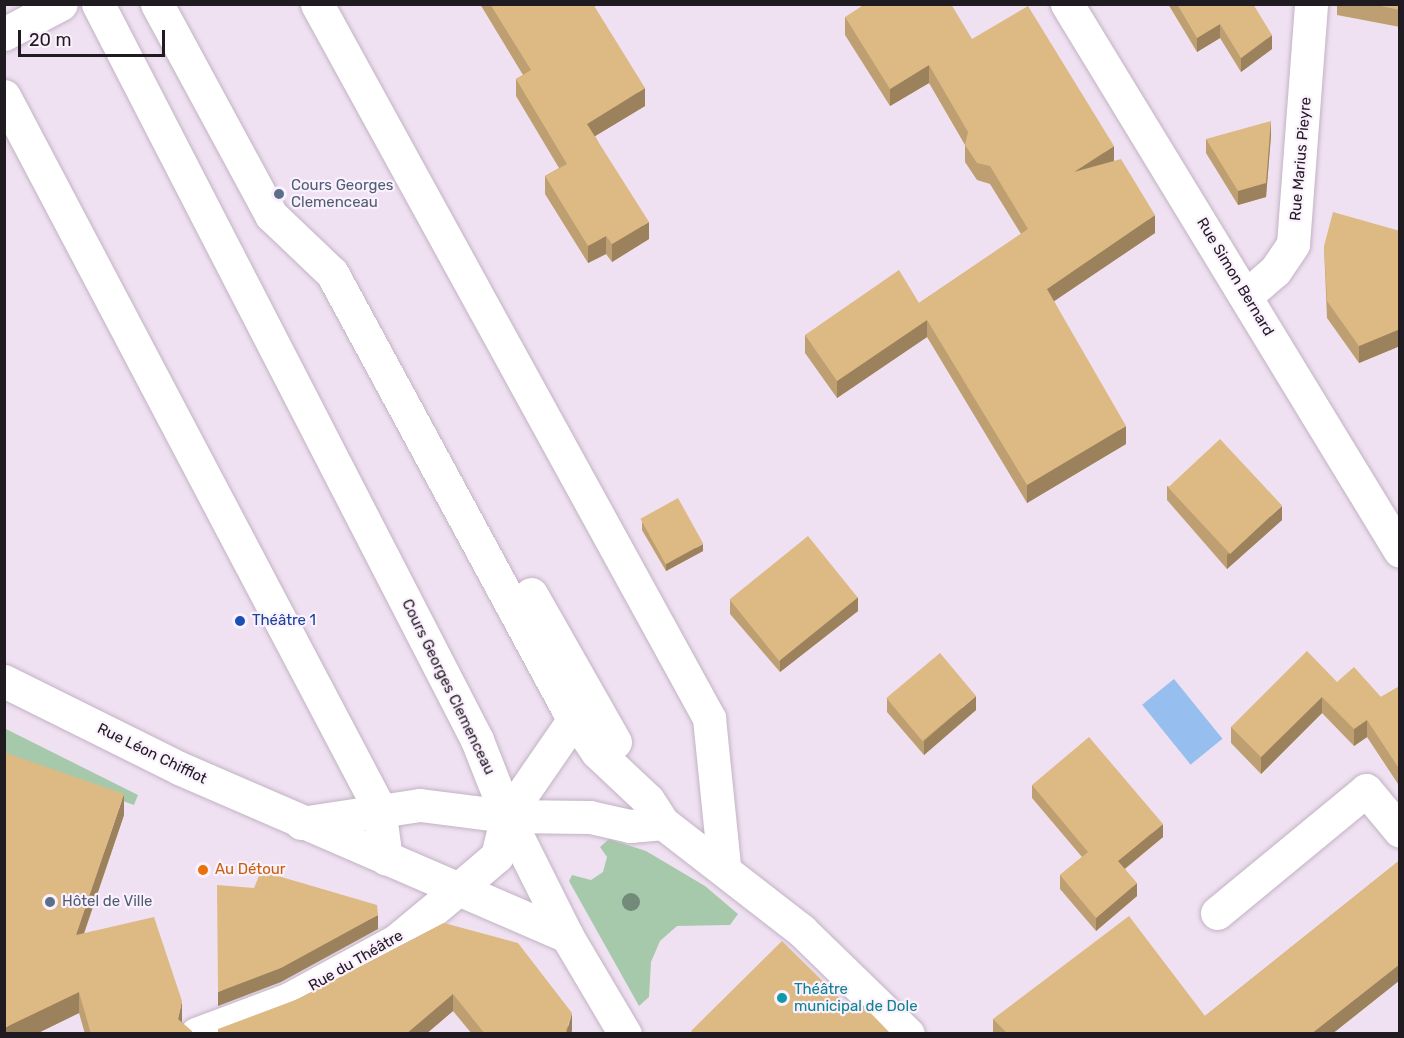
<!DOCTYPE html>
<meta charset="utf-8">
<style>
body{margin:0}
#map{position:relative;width:1404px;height:1038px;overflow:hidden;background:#f0e1f2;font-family:Rubik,sans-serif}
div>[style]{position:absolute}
.green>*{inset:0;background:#a7c9ab}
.water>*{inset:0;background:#96bfef;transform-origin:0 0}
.roads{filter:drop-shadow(0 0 2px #c1b3c3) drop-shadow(0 0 2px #c1b3c3)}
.minor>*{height:33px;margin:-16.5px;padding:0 16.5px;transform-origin:16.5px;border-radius:16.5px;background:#fff}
.trees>*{width:18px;height:18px;margin:-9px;border-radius:50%;background:#718a7a}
.wall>*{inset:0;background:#be9f71}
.shaded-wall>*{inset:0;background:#9b825c}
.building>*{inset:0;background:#ddb983;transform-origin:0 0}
.dots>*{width:16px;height:16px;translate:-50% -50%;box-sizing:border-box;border:3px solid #fbf0fd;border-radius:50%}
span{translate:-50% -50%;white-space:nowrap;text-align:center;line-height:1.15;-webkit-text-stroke:4.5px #fbf0fd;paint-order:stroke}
.street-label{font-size:15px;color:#201b21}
.service-label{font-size:15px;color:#4e5e75}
.left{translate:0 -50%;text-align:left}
.transit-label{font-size:15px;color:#164399}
.food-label{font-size:15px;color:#c56008}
.culture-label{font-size:15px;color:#0d838f}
.frame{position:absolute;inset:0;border:6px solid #201b21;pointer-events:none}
.scale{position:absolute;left:18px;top:30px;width:147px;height:27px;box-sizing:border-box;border:3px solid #201b21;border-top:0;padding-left:8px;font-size:18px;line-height:21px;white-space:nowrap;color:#201b21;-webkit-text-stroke:4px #fbf0fd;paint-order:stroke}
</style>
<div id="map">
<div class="green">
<i style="clip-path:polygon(4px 728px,138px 795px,134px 805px,5px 759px)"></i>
<i style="clip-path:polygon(609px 839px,646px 851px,705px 886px,738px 914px,730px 925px,677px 926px,660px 941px,651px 962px,649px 997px,639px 1006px,569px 881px,572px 875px,591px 880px,603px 872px,607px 857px,600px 847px)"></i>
</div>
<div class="water">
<i style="left:1174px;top:679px;width:77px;height:41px;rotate:51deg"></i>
</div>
<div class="roads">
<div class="minor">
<i style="left:98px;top:4px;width:828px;rotate:62.75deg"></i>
<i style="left:477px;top:740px;width:82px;rotate:68.5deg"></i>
<i style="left:507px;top:816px;width:134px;rotate:63.4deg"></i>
<i style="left:567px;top:936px;width:114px;rotate:59.4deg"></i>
<i style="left:157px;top:4px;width:240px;rotate:61.6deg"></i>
<i style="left:271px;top:215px;width:84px;rotate:43.6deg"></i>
<i style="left:332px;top:273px;width:494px;rotate:61.6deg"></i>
<i style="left:567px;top:708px;width:53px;rotate:55.7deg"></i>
<i style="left:597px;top:752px;width:70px;rotate:43.3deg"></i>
<i style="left:648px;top:800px;width:27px;rotate:57deg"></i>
<i style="left:663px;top:823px;width:175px;rotate:37.8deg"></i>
<i style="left:801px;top:930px;width:149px;rotate:44.2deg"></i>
<i style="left:317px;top:4px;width:815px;rotate:61.23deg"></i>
<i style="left:709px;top:718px;width:149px;rotate:84.2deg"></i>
<i style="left:1067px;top:4px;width:640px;rotate:58.67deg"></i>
<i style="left:4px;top:34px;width:64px;rotate:-27.8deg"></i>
<i style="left:4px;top:96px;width:805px;rotate:62.22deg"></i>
<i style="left:379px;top:808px;width:51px;rotate:82.2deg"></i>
<i style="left:1247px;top:295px;width:37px;rotate:-41deg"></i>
<i style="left:1275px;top:271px;width:32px;rotate:-56deg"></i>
<i style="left:1293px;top:244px;width:241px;rotate:-85.7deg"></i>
<i style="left:531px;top:594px;width:170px;rotate:60.4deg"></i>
<i style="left:4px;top:681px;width:195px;rotate:26.4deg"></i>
<i style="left:179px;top:768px;width:423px;rotate:23.4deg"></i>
<i style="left:301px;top:823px;width:120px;rotate:-8.6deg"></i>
<i style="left:420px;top:805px;width:88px;rotate:7.2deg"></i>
<i style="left:507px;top:816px;width:83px;rotate:0.7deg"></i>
<i style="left:590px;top:817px;width:41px;rotate:12.7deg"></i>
<i style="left:630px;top:826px;width:33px;rotate:-5deg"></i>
<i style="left:1217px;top:913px;width:193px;rotate:-39.5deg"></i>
<i style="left:1366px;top:790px;width:53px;rotate:50.3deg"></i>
<i style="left:196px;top:1034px;width:99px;rotate:-20.6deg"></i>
<i style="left:289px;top:999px;width:123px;rotate:-28.6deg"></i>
<i style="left:397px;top:940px;width:78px;rotate:-39.8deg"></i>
<i style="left:457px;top:890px;width:52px;rotate:-40.4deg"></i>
<i style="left:497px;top:856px;width:41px;rotate:-76deg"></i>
<i style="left:507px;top:816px;width:118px;rotate:-55.4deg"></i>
</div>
</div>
<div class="trees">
<i style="left:631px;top:902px"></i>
</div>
<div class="wall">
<i style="clip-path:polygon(480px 4px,593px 4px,645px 106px,595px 136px,649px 239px,612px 262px,606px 254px,588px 263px,545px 194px,545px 176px,559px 168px,516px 96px,516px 79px,523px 75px)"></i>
<i style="clip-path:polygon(1168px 4px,1253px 4px,1272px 49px,1241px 72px,1220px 38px,1197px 52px)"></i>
<i style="clip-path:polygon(1337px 4px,1400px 4px,1400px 27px,1337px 15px)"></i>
<i style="clip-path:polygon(845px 17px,972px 39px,1114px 161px,1155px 233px,1054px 301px,1126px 444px,1027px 503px,927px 337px,837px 398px,805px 353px,805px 335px,919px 303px,1021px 234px,990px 184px,977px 180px,965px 162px,965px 145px,929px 83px,890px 106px,845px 35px)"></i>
<i style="clip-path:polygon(1271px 135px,1266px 197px,1238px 205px,1206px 153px,1206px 139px)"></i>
<i style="clip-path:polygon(1399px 231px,1400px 346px,1359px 363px,1327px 318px,1324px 246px)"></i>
<i style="clip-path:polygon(1167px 486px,1282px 520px,1227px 569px,1167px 500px)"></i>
<i style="clip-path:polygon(642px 522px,703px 551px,666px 571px,642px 530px)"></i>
<i style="clip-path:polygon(730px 600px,858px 611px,780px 672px,730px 614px)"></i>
<i style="clip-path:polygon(1337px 682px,1381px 697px,1400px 686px,1400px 787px,1367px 737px,1354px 746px,1322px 713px,1261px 774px,1231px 743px,1231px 727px)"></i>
<i style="clip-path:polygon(887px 698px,976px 710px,924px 755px,887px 712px)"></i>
<i style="clip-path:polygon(1032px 785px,1163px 837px,1125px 869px,1137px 896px,1096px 931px,1060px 889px,1060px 875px,1082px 857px,1032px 798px)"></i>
<i style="clip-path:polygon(124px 815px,84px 934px,182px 1022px,192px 1034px,85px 1034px,79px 1013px,36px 1034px,4px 1034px)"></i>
<i style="clip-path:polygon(1400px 860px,1400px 980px,1332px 1034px,993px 1034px,993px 1019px,1205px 1016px)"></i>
<i style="clip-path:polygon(444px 923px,572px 1030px,571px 1034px,472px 1034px,453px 1011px,426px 1034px,218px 1034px,298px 999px)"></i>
</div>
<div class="shaded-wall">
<i style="clip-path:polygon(1220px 24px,1220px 38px,1197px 52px,1197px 38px)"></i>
<i style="clip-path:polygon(1272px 35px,1272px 49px,1241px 72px,1241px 58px)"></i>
<i style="clip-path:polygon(929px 65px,929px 83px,890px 106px,890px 89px)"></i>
<i style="clip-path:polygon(645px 88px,645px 106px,587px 141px,587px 124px)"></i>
<i style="clip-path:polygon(1271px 121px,1271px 135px,1266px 197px,1238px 205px,1238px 191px)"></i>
<i style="clip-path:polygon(1114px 146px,1114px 164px,1074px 172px)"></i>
<i style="clip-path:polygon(1155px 215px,1155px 233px,1047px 306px,1047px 289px)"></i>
<i style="clip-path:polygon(649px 222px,649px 239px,612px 262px,612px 244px)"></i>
<i style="clip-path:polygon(606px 236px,606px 254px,588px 263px,588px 246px)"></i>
<i style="clip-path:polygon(927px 320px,927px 337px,837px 398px,837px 381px)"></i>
<i style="clip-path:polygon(1400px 329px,1400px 346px,1359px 363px,1359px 346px)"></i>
<i style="clip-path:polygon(1126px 426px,1126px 444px,1027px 503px,1027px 485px)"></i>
<i style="clip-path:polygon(1282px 506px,1282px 520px,1227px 569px,1227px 555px)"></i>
<i style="clip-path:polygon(703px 544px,703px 551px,666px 571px,666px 564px)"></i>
<i style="clip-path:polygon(858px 597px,858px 611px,780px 672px,780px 658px)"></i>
<i style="clip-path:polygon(976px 696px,976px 710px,924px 755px,924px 741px)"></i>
<i style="clip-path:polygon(1322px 697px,1322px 713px,1261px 774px,1261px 757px)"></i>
<i style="clip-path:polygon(1367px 720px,1367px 737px,1354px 746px,1354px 729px)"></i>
<i style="clip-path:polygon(124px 794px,124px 815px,76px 956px,76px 935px)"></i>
<i style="clip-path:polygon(1163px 824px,1163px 837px,1118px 874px,1118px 861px)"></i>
<i style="clip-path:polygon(1137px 883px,1137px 896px,1096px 931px,1096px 918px)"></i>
<i style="clip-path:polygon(378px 915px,378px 929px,281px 982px,218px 1006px,218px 992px)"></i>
<i style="clip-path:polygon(1400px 964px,1400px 980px,1332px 1034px,1311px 1034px)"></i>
<i style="clip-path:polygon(79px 992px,79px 1013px,36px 1034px,4px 1034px,4px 1028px)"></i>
<i style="clip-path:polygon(453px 994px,453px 1011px,426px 1034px,406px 1034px)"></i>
<i style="clip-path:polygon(182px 1001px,182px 1022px,180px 1034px,178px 1019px)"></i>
<i style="clip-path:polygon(572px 1013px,572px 1030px,571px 1034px,566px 1034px)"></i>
</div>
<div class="building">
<i style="clip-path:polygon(490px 4px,593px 4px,645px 88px,587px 124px,649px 222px,612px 244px,606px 236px,588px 246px,545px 176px,567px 164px,516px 79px,531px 70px)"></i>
<i style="clip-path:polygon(865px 4px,951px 4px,972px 39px,1028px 6px,1114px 146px,1074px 172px,1121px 159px,1155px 215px,1047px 289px,1126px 426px,1027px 485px,927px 320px,837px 381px,805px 335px,899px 270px,919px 303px,1028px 229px,990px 166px,977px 163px,965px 145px,968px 132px,929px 65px,890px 89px,845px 17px)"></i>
<i style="clip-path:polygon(1177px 4px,1253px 4px,1272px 35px,1241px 58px,1220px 24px,1197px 38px)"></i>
<i style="clip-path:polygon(1371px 4px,1400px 4px,1400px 10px)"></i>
<i style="clip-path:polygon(1271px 121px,1266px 183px,1238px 191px,1206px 139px)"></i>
<i style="clip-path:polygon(1333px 212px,1400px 231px,1400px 329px,1359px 346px,1327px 301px,1324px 246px)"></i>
<i style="left:1220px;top:439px;width:91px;height:71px;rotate:47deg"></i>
<i style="left:678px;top:498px;width:52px;height:43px;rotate:61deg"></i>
<i style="left:808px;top:536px;width:79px;height:101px;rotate:51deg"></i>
<i style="clip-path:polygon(1307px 651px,1337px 682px,1354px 667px,1381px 697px,1400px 686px,1400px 770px,1367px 720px,1354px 729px,1322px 697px,1261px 757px,1231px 727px)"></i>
<i style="left:940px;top:653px;width:56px;height:70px;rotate:50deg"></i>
<i style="clip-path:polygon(1089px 737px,1163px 824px,1118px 861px,1137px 883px,1096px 918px,1060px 875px,1088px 852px,1032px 785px)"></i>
<i style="clip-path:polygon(4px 753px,6px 753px,124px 794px,76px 935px,154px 917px,182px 1001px,178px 1019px,192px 1031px,192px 1034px,91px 1034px,79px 992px,4px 1028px)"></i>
<i style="clip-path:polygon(1400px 860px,1400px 964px,1311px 1034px,1008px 1034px,993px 1019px,1129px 916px,1205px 1016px)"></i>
<i style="clip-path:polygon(261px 871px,377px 905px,378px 915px,281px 968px,218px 992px,217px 885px,254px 888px)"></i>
<i style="clip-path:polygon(444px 923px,518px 943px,572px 1013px,566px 1031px,568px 1034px,485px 1034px,453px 994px,406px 1034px,218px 1034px,218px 1029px,298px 999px)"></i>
<i style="clip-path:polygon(782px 941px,852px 1010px,860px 1002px,891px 1034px,693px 1034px,691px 1031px)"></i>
</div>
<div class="dots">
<i style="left:279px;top:194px;background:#5c6f8a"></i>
<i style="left:240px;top:621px;background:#1a4fb4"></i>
<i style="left:203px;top:870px;background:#e8710a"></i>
<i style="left:50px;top:902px;background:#5c6f8a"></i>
<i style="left:782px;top:998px;background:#0f9aa8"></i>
</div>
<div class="street-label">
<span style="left:1301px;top:159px;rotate:-85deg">Rue Marius Pieyre</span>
<span style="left:1235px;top:277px;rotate:59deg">Rue Simon Bernard</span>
<span style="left:448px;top:687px;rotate:64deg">Cours Georges Clemenceau</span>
<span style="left:152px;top:754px;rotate:26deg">Rue Léon Chifflot</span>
<span style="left:356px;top:961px;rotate:-30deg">Rue du Théâtre</span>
</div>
<div class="service-label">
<span class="left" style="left:291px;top:194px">Cours Georges<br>Clemenceau</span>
<span class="left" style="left:62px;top:902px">Hôtel de Ville</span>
</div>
<div class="transit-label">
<span class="left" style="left:252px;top:621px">Théâtre 1</span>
</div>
<div class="food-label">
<span class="left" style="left:215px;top:870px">Au Détour</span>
</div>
<div class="culture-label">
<span class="left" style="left:794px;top:998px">Théâtre<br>municipal de Dole</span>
</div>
<div class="frame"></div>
<div class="scale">20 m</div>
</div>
